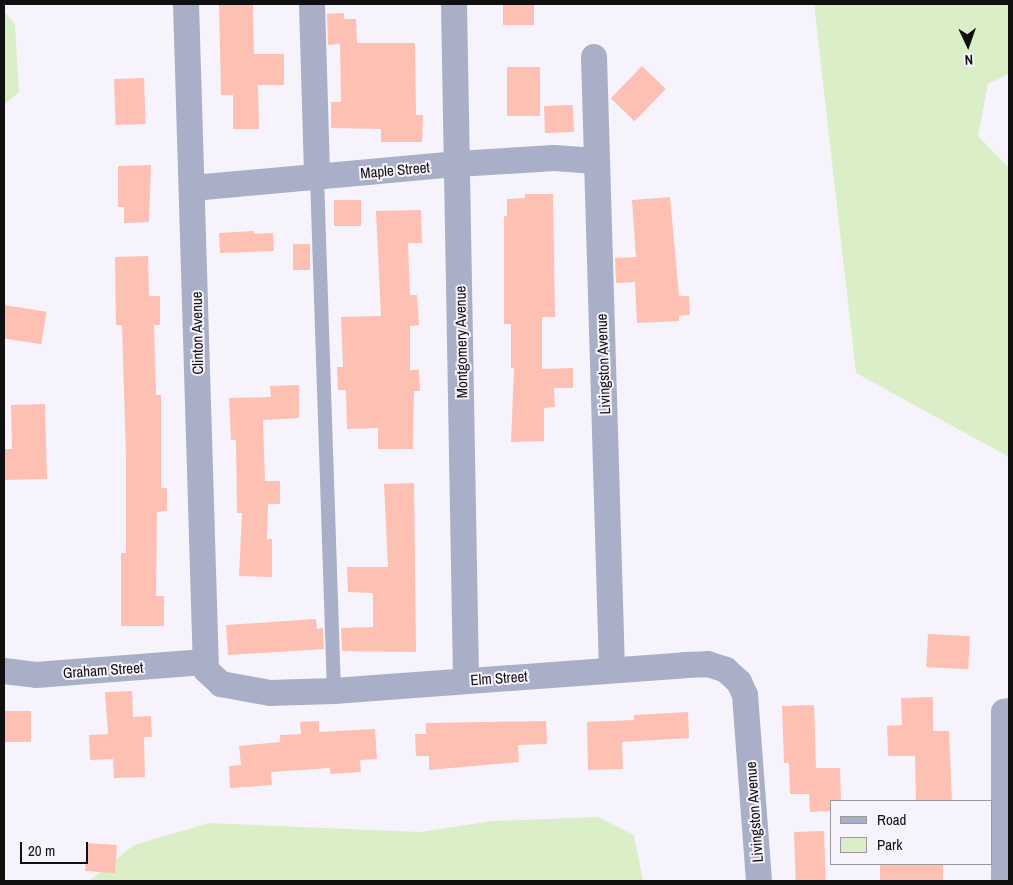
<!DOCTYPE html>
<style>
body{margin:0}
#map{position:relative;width:1013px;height:885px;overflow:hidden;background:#f7f3fc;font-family:"Archivo Narrow",sans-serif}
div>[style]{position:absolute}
.green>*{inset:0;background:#daefc8}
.building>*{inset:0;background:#fdc0b2;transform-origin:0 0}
.lane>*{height:14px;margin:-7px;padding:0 7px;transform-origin:7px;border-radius:7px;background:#a8afc6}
.street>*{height:26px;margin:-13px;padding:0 13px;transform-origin:13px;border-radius:13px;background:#a8afc6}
span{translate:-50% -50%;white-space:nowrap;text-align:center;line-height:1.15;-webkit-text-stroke:4px #f7f3fc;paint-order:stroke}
.street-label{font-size:15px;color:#100f11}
.frame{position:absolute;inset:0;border:5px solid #100f11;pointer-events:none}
.legend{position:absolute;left:830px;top:800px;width:162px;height:65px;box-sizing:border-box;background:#f7f3fc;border:1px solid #9b989e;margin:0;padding:6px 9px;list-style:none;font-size:15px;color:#100f11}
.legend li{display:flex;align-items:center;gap:10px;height:25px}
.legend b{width:25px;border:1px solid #9b989e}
.north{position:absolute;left:943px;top:20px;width:50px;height:50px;-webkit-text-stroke:4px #f7f3fc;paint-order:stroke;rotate:177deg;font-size:14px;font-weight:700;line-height:20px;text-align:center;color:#100f11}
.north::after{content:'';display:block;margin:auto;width:18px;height:22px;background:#100f11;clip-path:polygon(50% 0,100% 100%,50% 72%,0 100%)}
.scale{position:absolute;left:20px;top:842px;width:68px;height:22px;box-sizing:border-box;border:2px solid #100f11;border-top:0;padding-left:6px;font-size:15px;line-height:18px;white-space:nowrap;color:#100f11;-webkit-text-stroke:4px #f7f3fc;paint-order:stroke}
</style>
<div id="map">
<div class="green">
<i style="clip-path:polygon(814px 4px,1009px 4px,1009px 74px,988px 84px,978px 136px,1009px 168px,1009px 457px,856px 373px)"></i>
<i style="clip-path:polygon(4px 11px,15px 24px,19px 92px,4px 105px)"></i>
<i style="clip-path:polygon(598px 817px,634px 835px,643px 881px,89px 881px,134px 845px,209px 823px,420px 832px,492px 821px)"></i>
</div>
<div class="building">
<i style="clip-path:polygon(219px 4px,253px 4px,254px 54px,284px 54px,284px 85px,258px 85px,259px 129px,233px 129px,233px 95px,221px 95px)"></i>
<i style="left:503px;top:4px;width:31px;height:21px"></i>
<i style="clip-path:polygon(344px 13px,344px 19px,356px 19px,357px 43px,415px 43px,416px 115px,423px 115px,422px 142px,381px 142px,381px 129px,331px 128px,331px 102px,341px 102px,340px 44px,328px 45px,327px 14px)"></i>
<i style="left:642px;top:66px;width:33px;height:45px;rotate:44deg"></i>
<i style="left:507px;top:67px;width:33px;height:49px"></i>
<i style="left:144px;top:78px;width:46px;height:30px;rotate:88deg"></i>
<i style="left:573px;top:105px;width:27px;height:29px;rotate:88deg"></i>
<i style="clip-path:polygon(151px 165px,149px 222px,124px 223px,124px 207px,118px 207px,118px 166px)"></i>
<i style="clip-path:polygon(525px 194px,553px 194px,555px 317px,542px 317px,542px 369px,573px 368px,573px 388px,554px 388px,555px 407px,544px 408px,544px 441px,511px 442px,514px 368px,511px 368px,511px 324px,504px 324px,504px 216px,507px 216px,507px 199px,525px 198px)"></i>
<i style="clip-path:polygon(670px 197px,679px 296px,689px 296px,690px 315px,679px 316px,679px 321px,637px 323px,635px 282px,616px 283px,615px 258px,636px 257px,632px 200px)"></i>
<i style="left:334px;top:200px;width:27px;height:26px"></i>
<i style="clip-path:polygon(421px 210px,422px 243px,408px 243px,410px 295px,417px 295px,419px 325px,410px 326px,410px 370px,419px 370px,420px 391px,414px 391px,413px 449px,378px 449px,378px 428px,347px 429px,346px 390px,338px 390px,337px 367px,343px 367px,341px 317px,381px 316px,376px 211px)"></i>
<i style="clip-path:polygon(254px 231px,254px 234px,273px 233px,274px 251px,220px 253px,219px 233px)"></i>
<i style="left:293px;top:244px;width:17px;height:26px"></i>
<i style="clip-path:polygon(148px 256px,149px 296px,160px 296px,160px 325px,154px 325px,156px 395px,161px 395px,161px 488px,167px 488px,167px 511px,157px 512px,156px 596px,164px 596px,164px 626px,121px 626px,121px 553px,126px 553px,126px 458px,122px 325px,116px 325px,115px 257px)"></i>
<i style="left:4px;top:305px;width:43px;height:33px;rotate:9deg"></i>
<i style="clip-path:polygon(299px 385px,299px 418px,263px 420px,265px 481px,280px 481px,280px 504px,268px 504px,267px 539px,272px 539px,272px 577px,239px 576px,242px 513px,237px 513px,236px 440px,231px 440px,229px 398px,271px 397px,270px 386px)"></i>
<i style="clip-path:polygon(45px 404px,47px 479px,4px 480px,4px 449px,12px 449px,11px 405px)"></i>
<i style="clip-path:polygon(414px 483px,416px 652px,342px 651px,341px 628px,373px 627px,373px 593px,348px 592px,347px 567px,388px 567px,384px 484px)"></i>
<i style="clip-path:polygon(316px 619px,317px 629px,323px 628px,324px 649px,228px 655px,226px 625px)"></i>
<i style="left:928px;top:634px;width:42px;height:33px;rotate:3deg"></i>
<i style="clip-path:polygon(132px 691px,133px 717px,151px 716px,152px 737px,144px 737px,145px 777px,114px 778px,113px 759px,90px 760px,89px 735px,108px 734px,105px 692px)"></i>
<i style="clip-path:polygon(933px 697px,933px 731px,949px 731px,952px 801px,916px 801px,915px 756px,888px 756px,887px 726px,902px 725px,901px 698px)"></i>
<i style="clip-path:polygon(814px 705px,816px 768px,840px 768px,841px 801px,832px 801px,832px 811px,810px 812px,809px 794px,790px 794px,789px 763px,784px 763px,782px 706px)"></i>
<i style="left:4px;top:711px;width:27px;height:31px"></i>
<i style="clip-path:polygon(688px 712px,689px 738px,622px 742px,623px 769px,588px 770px,587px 722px,634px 720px,634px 715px)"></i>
<i style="clip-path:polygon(319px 721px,319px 732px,375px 729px,377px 759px,360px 760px,361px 772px,330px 774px,330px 768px,271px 772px,272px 785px,230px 788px,229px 766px,241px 765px,239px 746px,280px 742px,280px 735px,301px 734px,300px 722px)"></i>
<i style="clip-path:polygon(546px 721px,547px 744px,518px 745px,519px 762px,429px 770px,429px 756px,416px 756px,415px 734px,426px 734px,426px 723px)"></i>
<i style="left:824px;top:831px;width:50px;height:30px;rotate:88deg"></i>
<i style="left:87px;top:843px;width:30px;height:28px;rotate:4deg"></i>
<i style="left:880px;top:864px;width:63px;height:17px"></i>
</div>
<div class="lane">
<i style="left:317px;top:177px;width:514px;rotate:88.11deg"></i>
</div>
<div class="street">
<i style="left:186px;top:4px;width:666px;rotate:88.28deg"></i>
<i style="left:206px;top:670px;width:21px;rotate:43deg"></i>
<i style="left:221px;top:684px;width:50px;rotate:10.4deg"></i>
<i style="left:270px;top:693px;width:64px;rotate:-1.8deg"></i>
<i style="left:334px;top:691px;width:352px;rotate:-4.2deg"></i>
<i style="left:685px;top:665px;width:23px;rotate:-2deg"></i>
<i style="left:708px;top:664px;width:19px;rotate:18deg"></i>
<i style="left:726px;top:670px;width:18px;rotate:43deg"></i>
<i style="left:739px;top:682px;width:14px;rotate:65deg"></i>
<i style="left:745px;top:695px;width:187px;rotate:85.7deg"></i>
<i style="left:312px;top:4px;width:173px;rotate:88.3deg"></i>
<i style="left:454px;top:4px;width:676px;rotate:88.98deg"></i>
<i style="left:594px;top:57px;width:613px;rotate:88.32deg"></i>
<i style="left:193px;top:188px;width:266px;rotate:-5.2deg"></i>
<i style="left:458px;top:164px;width:96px;rotate:-3.6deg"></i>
<i style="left:554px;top:158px;width:42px;rotate:4.1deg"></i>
<i style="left:4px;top:671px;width:32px;rotate:7deg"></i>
<i style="left:36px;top:675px;width:169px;rotate:-4.4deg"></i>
<i style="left:1004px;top:881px;width:169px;rotate:-90deg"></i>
<i style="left:1004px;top:712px;width:5px;rotate:-11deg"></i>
</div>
<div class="street-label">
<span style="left:395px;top:170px;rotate:-5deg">Maple Street</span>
<span style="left:197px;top:333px;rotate:-91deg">Clinton Avenue</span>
<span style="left:461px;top:342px;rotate:-91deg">Montgomery Avenue</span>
<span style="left:603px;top:364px;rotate:-92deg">Livingston Avenue</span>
<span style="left:103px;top:670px;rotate:-4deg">Graham Street</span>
<span style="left:499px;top:678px;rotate:-4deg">Elm Street</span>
<span style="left:754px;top:812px;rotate:-94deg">Livingston Avenue</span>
</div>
<div class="frame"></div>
<ul class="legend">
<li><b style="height:6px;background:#a8afc6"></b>Road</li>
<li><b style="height:14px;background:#daefc8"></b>Park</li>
</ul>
<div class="north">N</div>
<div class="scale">20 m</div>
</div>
